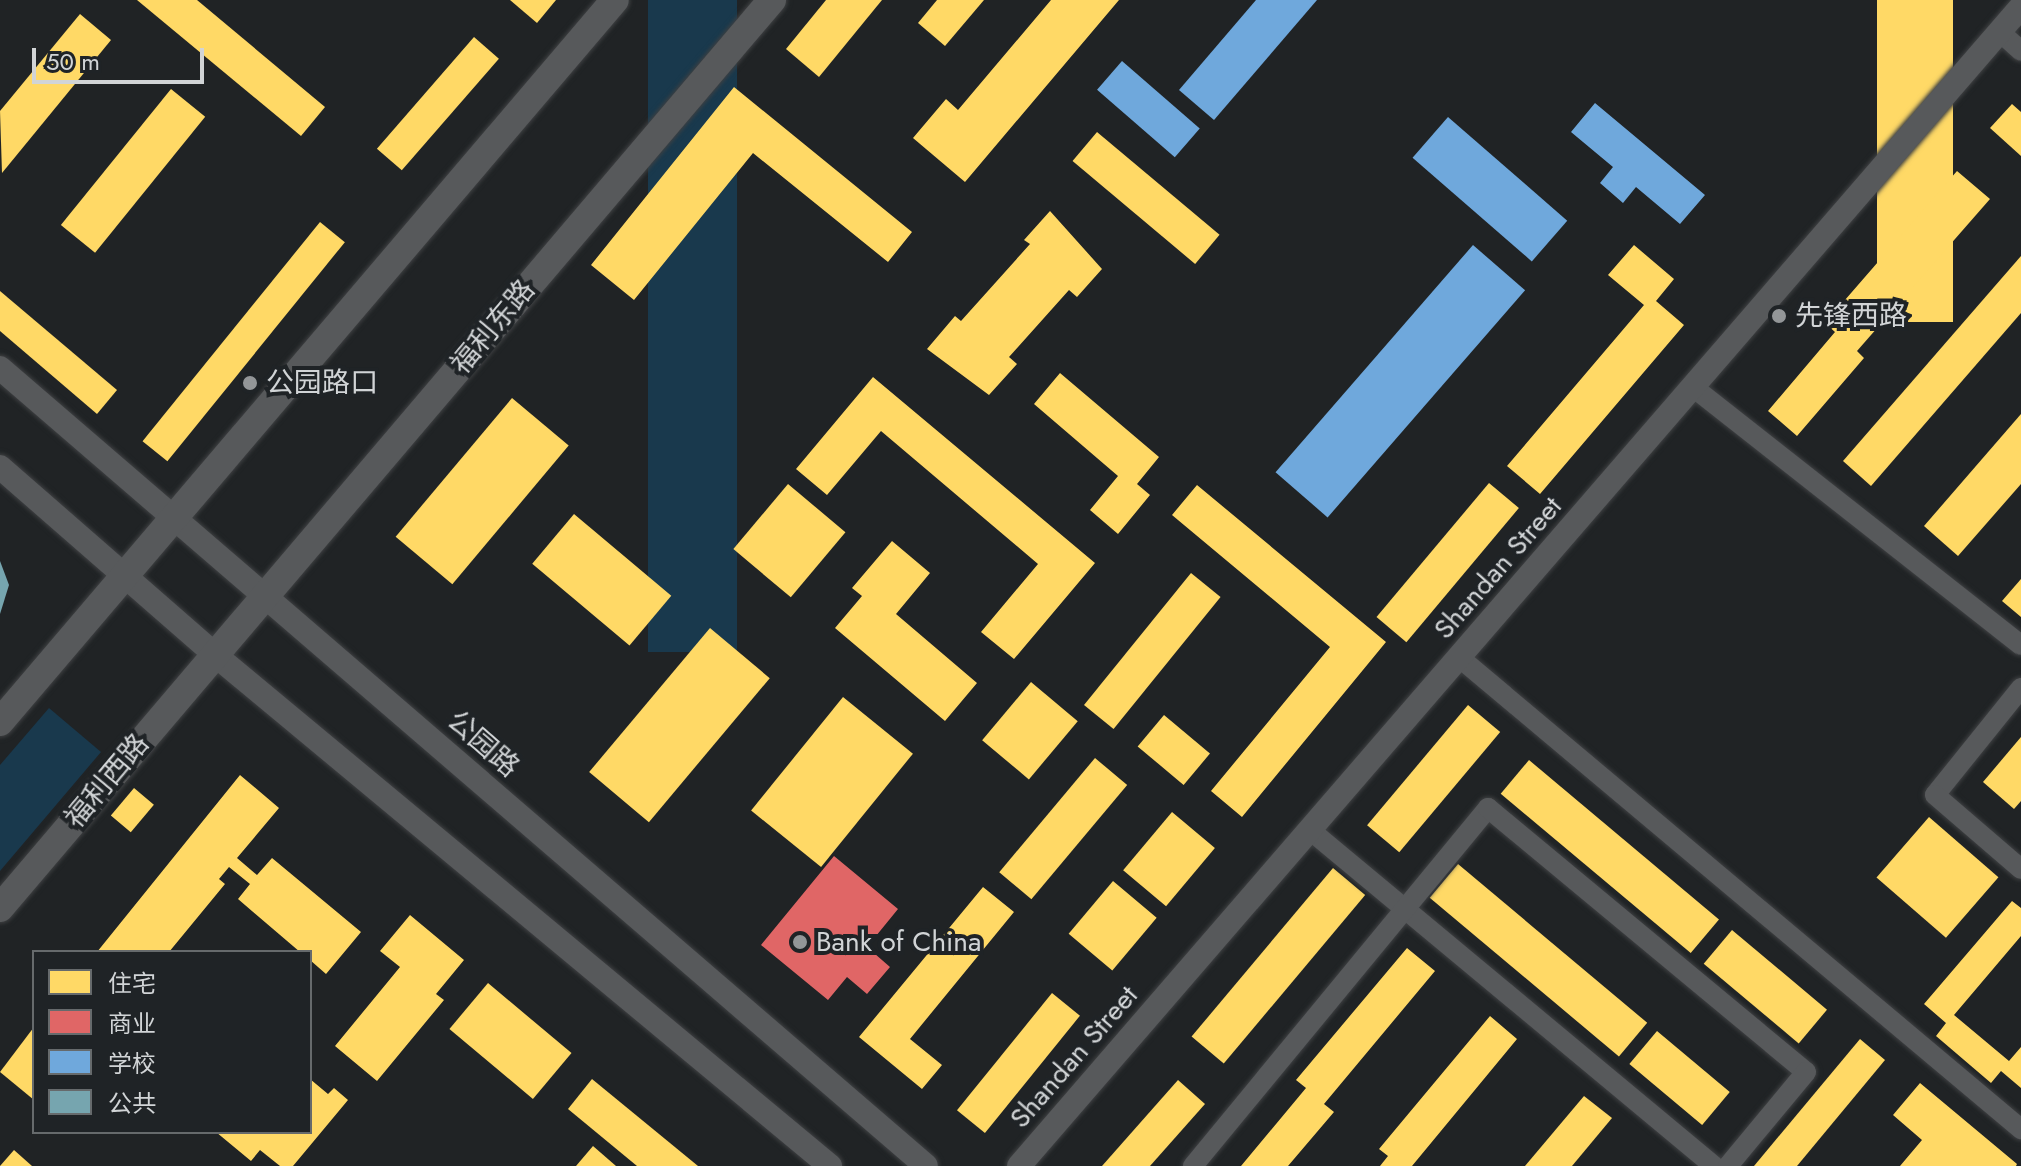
<!DOCTYPE html>
<meta charset="utf-8">
<style>
body{margin:0}
#map{position:relative;width:2021px;height:1166px;overflow:hidden;background:#202325;font-family:Jost,"Noto Sans SC",sans-serif}
div>[style]{position:absolute}
.green>*{inset:0;background:#19394d;transform-origin:0 0}
.homes>*{inset:0;background:#ffd966;transform-origin:0 0}
.shops>*{inset:0;background:#e06666}
.schools>*{inset:0;background:#6fa8dc;transform-origin:0 0}
.public>*{inset:0;background:#76a5af}
.roads{filter:drop-shadow(0 0 2px #3e4042) drop-shadow(0 0 2px #3e4042)}
.minor>*{height:20px;margin:-10px;padding:0 10px;transform-origin:10px;border-radius:10px;background:#57595b}
.tertiary>*{height:24px;margin:-12px;padding:0 12px;transform-origin:12px;border-radius:12px;background:#57595b}
.secondary>*{height:28px;margin:-14px;padding:0 14px;transform-origin:14px;border-radius:14px;background:#57595b}
.dots>*{width:22px;height:22px;translate:-50% -50%;box-sizing:border-box;border:4px solid #1f2326;border-radius:50%}
span{translate:-50% -50%;white-space:nowrap;text-align:center;line-height:1.15;-webkit-text-stroke:8px #1f2326;paint-order:stroke}
.poi-label{font-size:28px;color:#d1d4d6}
.left{translate:0 -50%;text-align:left}
.street-label{font-size:28px;color:#d1d4d6}
.legend{position:absolute;left:32px;top:950px;width:280px;height:184px;box-sizing:border-box;background:#1f2326;border:2px solid #666a6c;margin:0;padding:10px 14px;list-style:none;font-size:24px;color:#d1d4d6}
.legend li{display:flex;align-items:center;gap:16px;height:40px}
.legend b{width:40px;border:2px solid #666a6c}
.scale{position:absolute;left:32px;top:48px;width:172px;height:36px;box-sizing:border-box;border:4px solid #d1d4d6;border-top:0;padding-left:10px;font-size:24px;line-height:28px;white-space:nowrap;color:#d1d4d6;-webkit-text-stroke:6px #1f2326;paint-order:stroke}
</style>
<div id="map">
<div class="green">
<i style="left:648px;top:0;width:89px;height:652px"></i>
<i style="clip-path:polygon(49px 708px,101px 752px,0 871px,0 765px)"></i>
</div>
<div class="homes">
<i style="clip-path:polygon(137px 0,197px 0,325px 107px,301px 136px)"></i>
<i style="clip-path:polygon(510px 0,556px 0,537px 23px)"></i>
<i style="clip-path:polygon(826px 0,882px 0,819px 77px,786px 49px)"></i>
<i style="clip-path:polygon(937px 0,984px 0,945px 46px,918px 23px)"></i>
<i style="clip-path:polygon(1051px 0,1119px 0,965px 182px,913px 138px,946px 99px,958px 110px)"></i>
<i style="left:1877px;top:0;width:76px;height:322px"></i>
<i style="clip-path:polygon(80px 14px,111px 40px,2px 173px,0 111px)"></i>
<i style="left:474px;top:37px;width:33px;height:148px;rotate:41deg"></i>
<i style="clip-path:polygon(734px 87px,912px 232px,888px 262px,753px 153px,634px 300px,591px 265px)"></i>
<i style="left:171px;top:89px;width:44px;height:175px;rotate:39deg"></i>
<i style="clip-path:polygon(2012px 104px,2021px 112px,2021px 156px,1990px 128px)"></i>
<i style="left:1097px;top:132px;width:160px;height:38px;rotate:40deg"></i>
<i style="clip-path:polygon(1957px 171px,1990px 199px,1857px 351px,1864px 358px,1797px 436px,1768px 411px,1835px 332px,1825px 323px)"></i>
<i style="clip-path:polygon(1050px 211px,1102px 269px,1077px 297px,1069px 290px,1009px 357px,1017px 364px,989px 395px,927px 349px,955px 316px,961px 321px,1030px 244px,1024px 240px)"></i>
<i style="left:320px;top:222px;width:32px;height:282px;rotate:39deg"></i>
<i style="clip-path:polygon(1634px 245px,1674px 279px,1656px 301px,1684px 325px,1540px 494px,1507px 466px,1644px 305px,1608px 275px)"></i>
<i style="clip-path:polygon(2021px 256px,2021px 313px,1871px 486px,1843px 461px)"></i>
<i style="clip-path:polygon(0 291px,117px 390px,97px 414px,0 331px)"></i>
<i style="clip-path:polygon(1060px 373px,1159px 457px,1137px 484px,1150px 495px,1118px 534px,1090px 510px,1118px 476px,1034px 404px)"></i>
<i style="clip-path:polygon(873px 377px,1095px 563px,1014px 659px,981px 632px,1038px 564px,881px 431px,827px 495px,796px 469px)"></i>
<i style="left:512px;top:398px;width:74px;height:181px;rotate:40deg"></i>
<i style="clip-path:polygon(2021px 414px,2021px 484px,1958px 556px,1924px 526px)"></i>
<i style="left:1489px;top:483px;width:39px;height:175px;rotate:40deg"></i>
<i style="left:788px;top:484px;width:75px;height:85px;rotate:40deg"></i>
<i style="clip-path:polygon(1197px 485px,1386px 642px,1242px 817px,1211px 791px,1330px 647px,1172px 515px)"></i>
<i style="left:574px;top:514px;width:127px;height:65px;rotate:40deg"></i>
<i style="clip-path:polygon(892px 541px,930px 573px,896px 614px,977px 683px,945px 721px,835px 628px,862px 596px,852px 588px)"></i>
<i style="left:1191px;top:573px;width:38px;height:170px;rotate:39deg"></i>
<i style="clip-path:polygon(2021px 579px,2021px 617px,2002px 601px)"></i>
<i style="left:710px;top:628px;width:78px;height:188px;rotate:40deg"></i>
<i style="left:1031px;top:682px;width:61px;height:76px;rotate:40deg"></i>
<i style="left:843px;top:697px;width:90px;height:146px;rotate:39deg"></i>
<i style="left:1468px;top:705px;width:42px;height:157px;rotate:40deg"></i>
<i style="left:1164px;top:715px;width:60px;height:41px;rotate:40deg"></i>
<i style="clip-path:polygon(2021px 737px,2021px 801px,2014px 809px,1983px 782px)"></i>
<i style="left:1095px;top:758px;width:42px;height:149px;rotate:40deg"></i>
<i style="left:1529px;top:760px;width:248px;height:44px;rotate:40deg"></i>
<i style="clip-path:polygon(240px 775px,279px 808px,237px 858px,257px 875px,272px 858px,361px 932px,326px 974px,310px 960px,310px 952px,300px 952px,238px 899px,250px 884px,229px 867px,219px 879px,225px 884px,169px 952px,97px 952px)"></i>
<i style="left:134px;top:788px;width:26px;height:36px;rotate:40deg"></i>
<i style="left:1172px;top:812px;width:56px;height:76px;rotate:40deg"></i>
<i style="left:1929px;top:817px;width:92px;height:80px;rotate:41deg"></i>
<i style="left:1458px;top:864px;width:247px;height:44px;rotate:40deg"></i>
<i style="left:1333px;top:868px;width:42px;height:220px;rotate:40deg"></i>
<i style="left:1113px;top:881px;width:57px;height:69px;rotate:40deg"></i>
<i style="clip-path:polygon(983px 887px,1014px 912px,910px 1039px,942px 1065px,922px 1089px,859px 1037px)"></i>
<i style="clip-path:polygon(2012px 901px,2021px 908px,2021px 936px,1954px 1015px,2009px 1061px,2021px 1047px,2021px 1088px,2001px 1071px,1991px 1083px,1936px 1036px,1946px 1023px,1924px 1004px)"></i>
<i style="clip-path:polygon(410px 915px,464px 960px,436px 994px,444px 1000px,377px 1081px,335px 1046px,400px 967px,380px 951px)"></i>
<i style="left:1732px;top:930px;width:124px;height:44px;rotate:40deg"></i>
<i style="clip-path:polygon(1407px 948px,1435px 971px,1324px 1104px,1334px 1112px,1288px 1166px,1241px 1166px,1306px 1088px,1296px 1080px)"></i>
<i style="left:488px;top:983px;width:109px;height:60px;rotate:40deg"></i>
<i style="left:1052px;top:993px;width:36px;height:151px;rotate:39deg"></i>
<i style="clip-path:polygon(1490px 1016px,1517px 1039px,1412px 1166px,1380px 1166px,1388px 1156px,1379px 1149px)"></i>
<i style="clip-path:polygon(34px 1027px,34px 1100px,0 1072px)"></i>
<i style="left:1657px;top:1031px;width:95px;height:43px;rotate:40deg"></i>
<i style="clip-path:polygon(1860px 1039px,1885px 1060px,1797px 1166px,1754px 1166px)"></i>
<i style="clip-path:polygon(310px 1079px,328px 1094px,334px 1088px,348px 1100px,293px 1166px,280px 1166px,260px 1150px,251px 1161px,216px 1132px,310px 1132px)"></i>
<i style="clip-path:polygon(592px 1079px,698px 1166px,637px 1166px,568px 1109px)"></i>
<i style="clip-path:polygon(1178px 1080px,1205px 1104px,1150px 1166px,1102px 1166px)"></i>
<i style="clip-path:polygon(1920px 1083px,2017px 1164px,2016px 1166px,1900px 1166px,1922px 1140px,1893px 1115px)"></i>
<i style="clip-path:polygon(1584px 1096px,1612px 1118px,1572px 1166px,1525px 1166px)"></i>
<i style="clip-path:polygon(593px 1146px,616px 1166px,576px 1166px)"></i>
<i style="clip-path:polygon(14px 1150px,32px 1166px,0 1166px)"></i>
</div>
<div class="shops">
<i style="clip-path:polygon(834px 856px,898px 909px,867px 947px,890px 967px,867px 994px,847px 977px,828px 1000px,761px 945px)"></i>
</div>
<div class="schools">
<i style="clip-path:polygon(1256px 0,1317px 0,1214px 120px,1179px 90px)"></i>
<i style="left:1122px;top:61px;width:103px;height:38px;rotate:41deg"></i>
<i style="clip-path:polygon(1595px 103px,1705px 195px,1680px 224px,1636px 187px,1623px 203px,1600px 183px,1613px 167px,1571px 132px)"></i>
<i style="left:1448px;top:117px;width:158px;height:54px;rotate:41deg"></i>
<i style="left:1473px;top:245px;width:69px;height:301px;rotate:41deg"></i>
</div>
<div class="public">
<i style="clip-path:polygon(0 561px,9px 585px,0 614px)"></i>
</div>
<div class="roads">
<div class="minor">
<i style="left:2000px;top:32px;width:28px;rotate:42deg"></i>
<i style="left:1693px;top:387px;width:417px;rotate:38.2deg"></i>
<i style="left:1460px;top:658px;width:733px;rotate:40.02deg"></i>
<i style="left:2021px;top:688px;width:137px;rotate:128.8deg"></i>
<i style="left:1935px;top:795px;width:113px;rotate:40.7deg"></i>
<i style="left:1310px;top:830px;width:525px;rotate:39.75deg"></i>
<i style="left:1193px;top:1166px;width:464px;rotate:-50.5deg"></i>
<i style="left:1488px;top:808px;width:413px;rotate:39.7deg"></i>
<i style="left:1806px;top:1072px;width:122px;rotate:129.7deg"></i>
</div>
<div class="tertiary">
<i style="left:0;top:368px;width:1222px;rotate:40.75deg"></i>
<i style="left:0;top:467px;width:284px;rotate:41.1deg"></i>
<i style="left:214px;top:654px;width:801px;rotate:39.73deg"></i>
<i style="left:1019px;top:1166px;width:1532px;rotate:-49.16deg"></i>
</div>
<div class="secondary">
<i style="left:0;top:722px;width:948px;rotate:-49.58deg"></i>
<i style="left:0;top:908px;width:1192px;rotate:-49.63deg"></i>
</div>
</div>
<div class="dots">
<i style="left:1779px;top:316px;background:#939698"></i>
<i style="left:250px;top:383px;background:#939698"></i>
<i style="left:800px;top:942px;background:#939698"></i>
</div>
<div class="poi-label">
<span class="left" style="left:1795px;top:316px">先锋西路</span>
<span class="left" style="left:266px;top:383px">公园路口</span>
<span class="left" style="left:816px;top:942px">Bank of China</span>
</div>
<div class="street-label">
<span style="left:493px;top:327px;rotate:-50deg">福利东路</span>
<span style="left:1498px;top:568px;rotate:-49deg">Shandan Street</span>
<span style="left:483px;top:744px;rotate:41deg">公园路</span>
<span style="left:107px;top:781px;rotate:-50deg">福利西路</span>
<span style="left:1074px;top:1057px;rotate:-49deg">Shandan Street</span>
</div>
<ul class="legend">
<li><b style="height:22px;background:#ffd966"></b>住宅</li>
<li><b style="height:22px;background:#e06666"></b>商业</li>
<li><b style="height:22px;background:#6fa8dc"></b>学校</li>
<li><b style="height:22px;background:#76a5af"></b>公共</li>
</ul>
<div class="scale">50 m</div>
</div>
